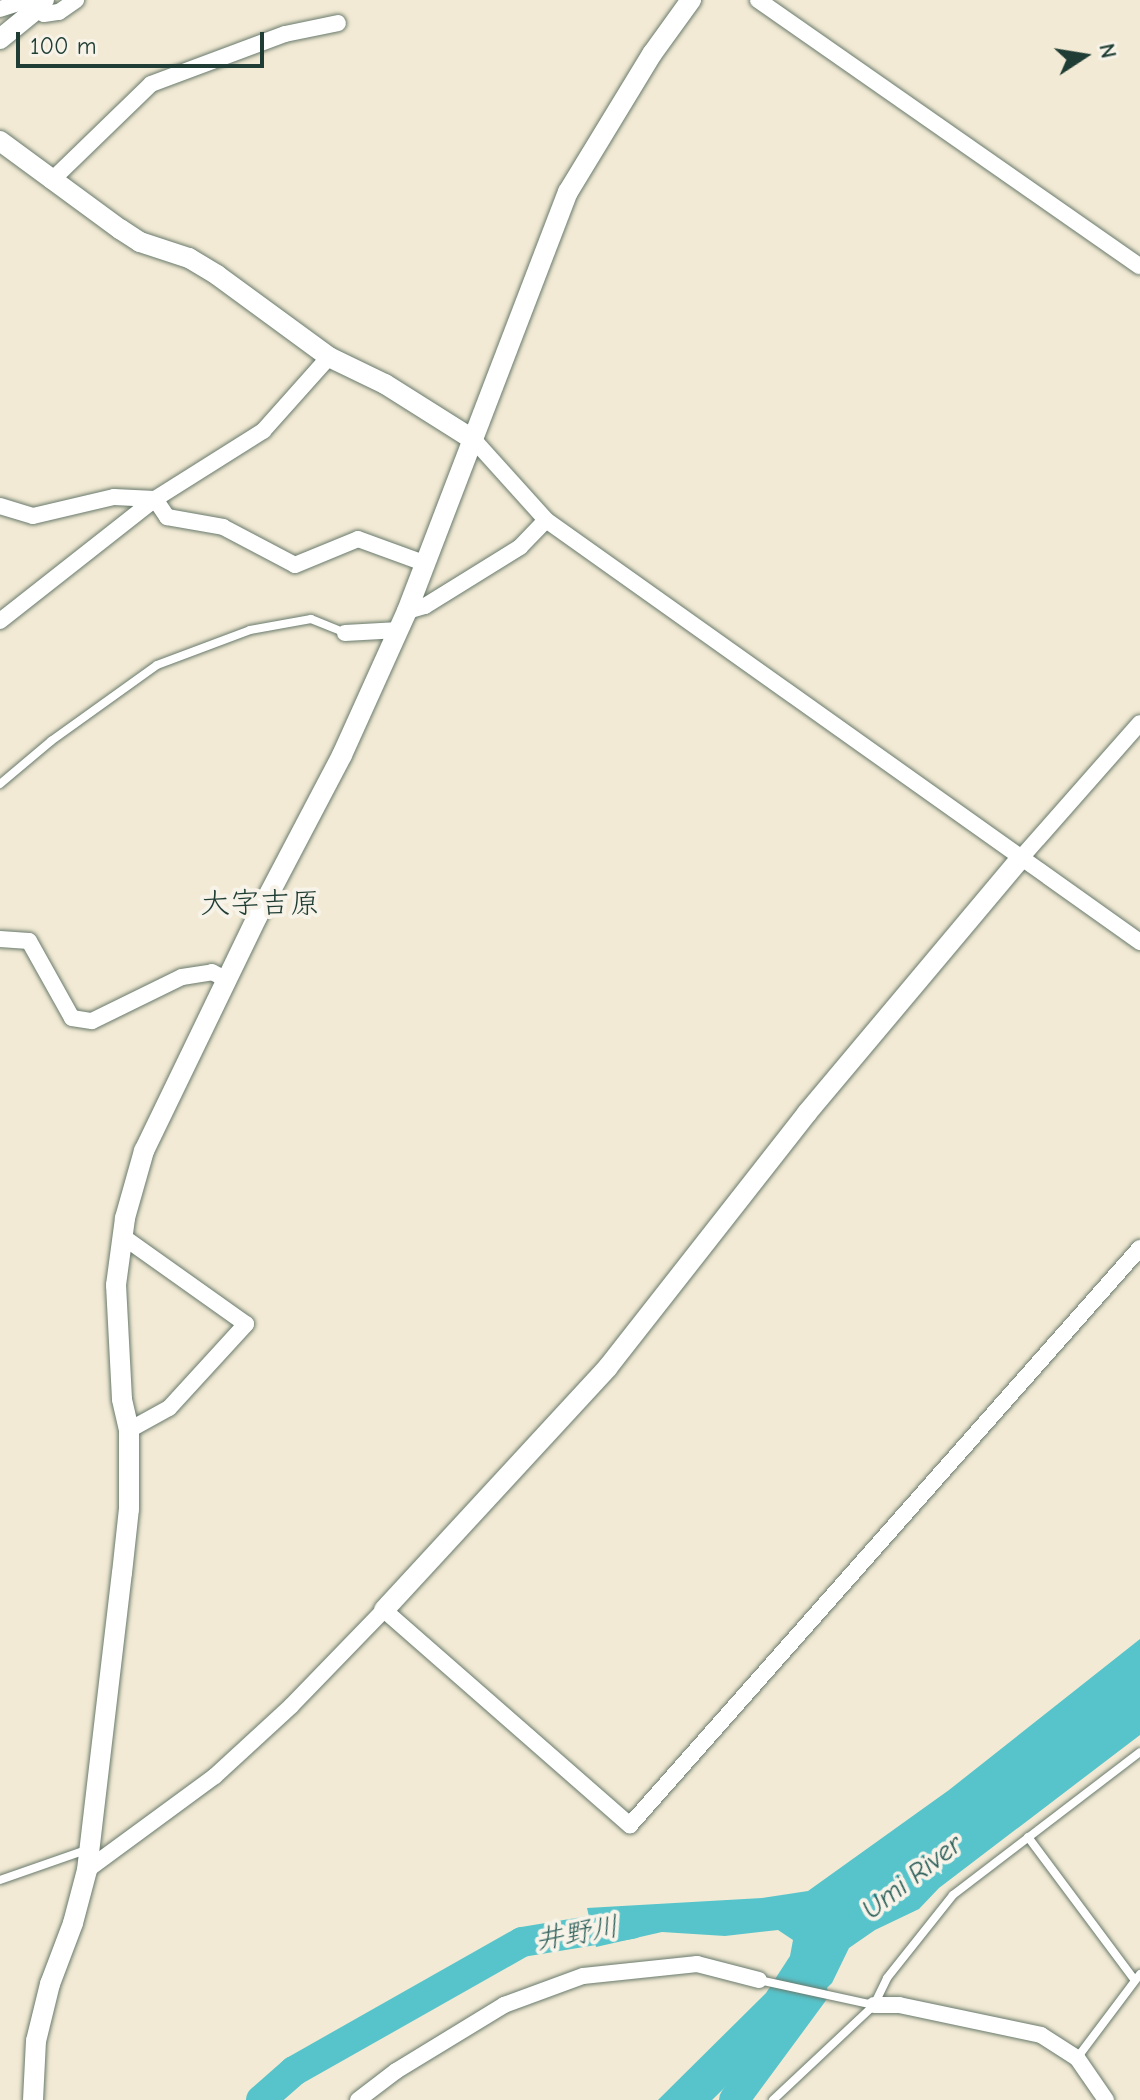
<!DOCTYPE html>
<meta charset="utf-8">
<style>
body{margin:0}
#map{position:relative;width:1140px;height:2100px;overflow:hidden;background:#f2ead4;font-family:"Comic Neue","Klee One",sans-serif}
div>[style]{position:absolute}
.water>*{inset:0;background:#57c4cb}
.river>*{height:30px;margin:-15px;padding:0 15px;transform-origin:15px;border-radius:15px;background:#57c4cb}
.roads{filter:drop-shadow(0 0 2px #697a6c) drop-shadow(0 0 2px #697a6c)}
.service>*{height:8px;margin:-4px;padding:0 4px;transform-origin:4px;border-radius:4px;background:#fff}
.minor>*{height:16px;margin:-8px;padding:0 8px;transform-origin:8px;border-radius:8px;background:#fff}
.tertiary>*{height:20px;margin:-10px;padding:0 10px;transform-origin:10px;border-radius:10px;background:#fff}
span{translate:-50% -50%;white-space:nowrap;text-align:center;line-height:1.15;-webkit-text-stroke:8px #f7f3e8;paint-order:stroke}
.water-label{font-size:28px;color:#2d5f5a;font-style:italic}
.quarter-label{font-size:30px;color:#1f3d34}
.north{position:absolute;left:1044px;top:16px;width:80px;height:80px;-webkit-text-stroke:6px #f7f3e8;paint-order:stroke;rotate:78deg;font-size:22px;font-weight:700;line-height:32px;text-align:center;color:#1f3d34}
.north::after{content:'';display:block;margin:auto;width:28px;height:36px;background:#1f3d34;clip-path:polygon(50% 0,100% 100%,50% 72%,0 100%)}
.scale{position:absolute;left:16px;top:32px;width:248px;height:36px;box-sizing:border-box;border:4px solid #1f3d34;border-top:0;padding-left:10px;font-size:24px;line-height:28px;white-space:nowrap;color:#1f3d34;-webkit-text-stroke:6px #f7f3e8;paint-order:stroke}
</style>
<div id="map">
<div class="water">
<i style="clip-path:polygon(1140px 1639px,1140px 1735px,939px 1888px,919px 1909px,875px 1930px,849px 1948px,832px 1983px,712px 2100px,658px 2100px,766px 1993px,790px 1956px,793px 1940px,778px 1930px,725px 1936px,662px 1932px,596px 1947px,587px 1908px,762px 1898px,808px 1891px,949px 1790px)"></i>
</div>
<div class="river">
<i style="left:261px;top:2100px;width:44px;rotate:-41.3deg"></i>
<i style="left:294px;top:2071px;width:262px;rotate:-29.5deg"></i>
<i style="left:522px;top:1942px;width:111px;rotate:-9.3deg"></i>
<i style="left:734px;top:2100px;width:133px;rotate:-53.6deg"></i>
</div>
<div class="roads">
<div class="service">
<i style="left:0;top:784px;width:67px;rotate:-40.1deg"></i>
<i style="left:51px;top:741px;width:130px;rotate:-35.6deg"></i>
<i style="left:157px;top:665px;width:99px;rotate:-20.6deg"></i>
<i style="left:250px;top:630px;width:62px;rotate:-10.2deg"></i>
<i style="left:311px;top:619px;width:37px;rotate:22deg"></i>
<i style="left:1028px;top:1837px;width:177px;rotate:53.3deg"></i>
<i style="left:0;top:1880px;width:91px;rotate:-19.2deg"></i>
<i style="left:759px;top:1980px;width:118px;rotate:12.3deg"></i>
<i style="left:1077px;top:2058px;width:105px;rotate:-53.1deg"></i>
<i style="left:773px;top:2100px;width:139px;rotate:-43.2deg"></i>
<i style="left:874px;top:2005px;width:30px;rotate:-64deg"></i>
<i style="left:887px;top:1978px;width:106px;rotate:-51.5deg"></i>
<i style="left:953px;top:1895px;width:235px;rotate:-37.4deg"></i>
</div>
<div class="minor">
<i style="left:46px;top:0;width:11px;rotate:135deg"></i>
<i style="left:38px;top:8px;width:8px;rotate:45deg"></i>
<i style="left:44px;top:14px;width:15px;rotate:-8deg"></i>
<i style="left:59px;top:12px;width:21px;rotate:-35deg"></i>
<i style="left:758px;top:0;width:465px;rotate:34.9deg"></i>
<i style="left:0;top:9px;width:28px;rotate:-18deg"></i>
<i style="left:51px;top:181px;width:139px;rotate:-44.1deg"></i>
<i style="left:151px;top:84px;width:143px;rotate:-20.5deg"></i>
<i style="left:285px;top:34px;width:54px;rotate:-11.7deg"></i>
<i style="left:474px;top:440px;width:108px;rotate:48deg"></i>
<i style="left:546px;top:520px;width:729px;rotate:35.39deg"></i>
<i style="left:155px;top:499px;width:22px;rotate:56deg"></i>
<i style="left:167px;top:517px;width:57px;rotate:10.1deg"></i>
<i style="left:223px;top:527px;width:81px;rotate:27.8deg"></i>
<i style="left:295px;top:565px;width:68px;rotate:-22.4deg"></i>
<i style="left:358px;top:539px;width:70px;rotate:20deg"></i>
<i style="left:0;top:506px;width:34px;rotate:17deg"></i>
<i style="left:33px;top:516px;width:83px;rotate:-13.2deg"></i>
<i style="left:114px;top:497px;width:41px;rotate:2.8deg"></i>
<i style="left:407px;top:611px;width:19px;rotate:-16deg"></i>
<i style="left:425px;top:606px;width:112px;rotate:-31.8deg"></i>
<i style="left:520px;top:547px;width:37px;rotate:-46deg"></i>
<i style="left:0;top:621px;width:197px;rotate:-38.2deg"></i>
<i style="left:155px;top:499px;width:128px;rotate:-32.2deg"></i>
<i style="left:263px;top:431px;width:99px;rotate:-48.3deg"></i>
<i style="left:345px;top:633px;width:54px;rotate:-3.2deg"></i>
<i style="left:1020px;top:859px;width:181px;rotate:-48.6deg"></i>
<i style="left:0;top:939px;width:29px;rotate:4deg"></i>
<i style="left:29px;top:941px;width:88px;rotate:60.8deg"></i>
<i style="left:72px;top:1018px;width:20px;rotate:9deg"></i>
<i style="left:92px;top:1021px;width:100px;rotate:-26.1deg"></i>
<i style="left:182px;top:977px;width:30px;rotate:-9deg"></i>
<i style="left:212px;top:972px;width:17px;rotate:28deg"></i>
<i style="left:122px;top:1236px;width:152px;rotate:35.4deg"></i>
<i style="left:246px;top:1324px;width:114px;rotate:132.5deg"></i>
<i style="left:169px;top:1408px;width:46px;rotate:151.2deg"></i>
<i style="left:87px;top:1870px;width:159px;rotate:-36.3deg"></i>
<i style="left:215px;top:1776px;width:103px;rotate:-42.6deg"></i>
<i style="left:291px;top:1706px;width:134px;rotate:-45.9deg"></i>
<i style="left:384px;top:1610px;width:327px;rotate:41.2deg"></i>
<i style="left:630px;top:1825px;width:770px;rotate:-48.53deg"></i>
<i style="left:874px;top:2005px;width:25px"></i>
<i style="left:899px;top:2005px;width:145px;rotate:11.9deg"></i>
<i style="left:1041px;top:2035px;width:43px;rotate:32.6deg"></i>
<i style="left:1077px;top:2058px;width:51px;rotate:55.4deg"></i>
<i style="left:358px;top:2100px;width:48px;rotate:-37.3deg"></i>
<i style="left:396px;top:2071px;width:127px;rotate:-31.4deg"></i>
<i style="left:504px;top:2005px;width:84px;rotate:-20.2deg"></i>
<i style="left:583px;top:1976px;width:115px;rotate:-6deg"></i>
<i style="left:697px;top:1964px;width:64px;rotate:14.5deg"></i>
</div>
<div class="tertiary">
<i style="left:0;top:39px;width:49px;rotate:-39.2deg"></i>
<i style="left:0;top:141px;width:149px;rotate:36.3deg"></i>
<i style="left:120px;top:229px;width:24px;rotate:33deg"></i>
<i style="left:140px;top:242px;width:52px;rotate:18.1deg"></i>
<i style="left:189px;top:258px;width:33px;rotate:31deg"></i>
<i style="left:217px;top:275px;width:139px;rotate:36.2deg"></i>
<i style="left:329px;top:357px;width:62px;rotate:25.7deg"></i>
<i style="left:385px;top:384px;width:105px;rotate:32.2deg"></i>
<i style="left:384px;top:1610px;width:330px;rotate:-47.3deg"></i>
<i style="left:608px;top:1367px;width:323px;rotate:-51.9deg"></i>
<i style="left:807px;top:1113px;width:331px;rotate:-50deg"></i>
<i style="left:33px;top:2100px;width:59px;rotate:-87.1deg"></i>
<i style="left:36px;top:2041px;width:59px;rotate:-76.2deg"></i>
<i style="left:50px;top:1984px;width:65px;rotate:-69.3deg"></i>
<i style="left:73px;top:1923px;width:55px;rotate:-75.2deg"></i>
<i style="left:87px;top:1870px;width:299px;rotate:-83.3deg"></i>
<i style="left:122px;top:1573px;width:64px;rotate:-83.8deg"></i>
<i style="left:129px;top:1509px;width:79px;rotate:-90deg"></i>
<i style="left:129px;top:1430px;width:32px;rotate:-103deg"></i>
<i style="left:122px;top:1399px;width:114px;rotate:-93deg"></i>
<i style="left:116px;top:1285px;width:68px;rotate:-82.3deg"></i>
<i style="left:125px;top:1218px;width:70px;rotate:-74.2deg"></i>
<i style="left:144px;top:1151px;width:260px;rotate:-64.2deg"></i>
<i style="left:257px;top:917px;width:183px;rotate:-62.3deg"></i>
<i style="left:342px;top:755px;width:158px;rotate:-65.7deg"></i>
<i style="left:407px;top:611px;width:449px;rotate:-69deg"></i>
<i style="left:568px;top:192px;width:162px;rotate:-58.7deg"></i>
<i style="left:652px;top:54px;width:67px;rotate:-54.2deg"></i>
</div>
</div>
<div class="water-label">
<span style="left:912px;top:1877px;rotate:-38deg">Umi River</span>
<span style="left:577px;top:1933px;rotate:-10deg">井野川</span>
</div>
<div class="quarter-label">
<span style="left:260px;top:904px">大字吉原</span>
</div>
<div class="north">N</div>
<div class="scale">100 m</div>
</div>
